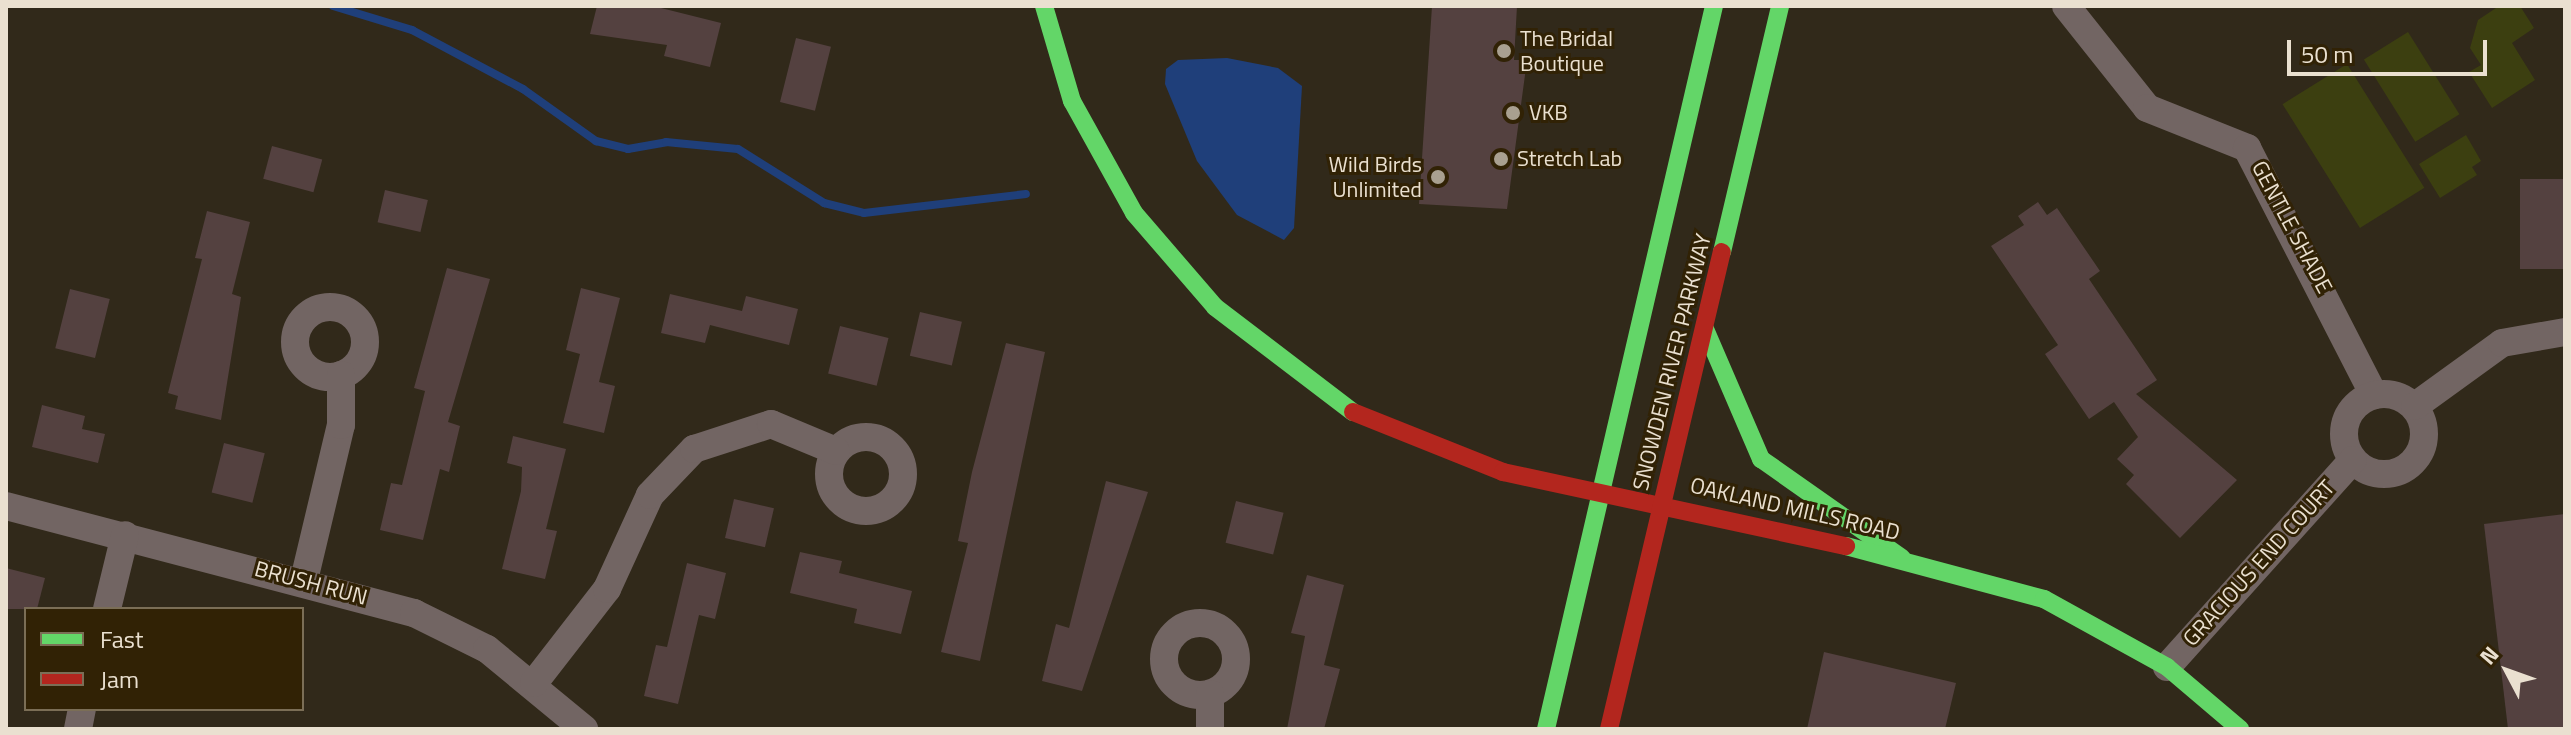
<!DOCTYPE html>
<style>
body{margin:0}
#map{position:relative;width:2571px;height:735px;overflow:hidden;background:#31291a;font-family:"Titillium Web",sans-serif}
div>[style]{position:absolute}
.green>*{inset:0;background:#3c3f10;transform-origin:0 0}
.water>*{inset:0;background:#1f3f7a}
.stream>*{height:8px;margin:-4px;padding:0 4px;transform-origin:4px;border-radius:4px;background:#1f3f7a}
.building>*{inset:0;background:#544140;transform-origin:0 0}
.street>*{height:28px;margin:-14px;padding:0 14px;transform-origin:14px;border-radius:14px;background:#726563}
.street>.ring{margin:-14px;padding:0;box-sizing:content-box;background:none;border:28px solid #726563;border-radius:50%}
.fast>*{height:18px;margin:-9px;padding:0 9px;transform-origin:9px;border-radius:9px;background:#63d668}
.jam>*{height:18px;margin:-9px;padding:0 9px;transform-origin:9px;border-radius:9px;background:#b3261e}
.dots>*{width:22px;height:22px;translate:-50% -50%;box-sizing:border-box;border:4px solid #312205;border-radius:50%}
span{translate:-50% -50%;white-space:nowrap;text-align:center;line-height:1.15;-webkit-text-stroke:6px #312205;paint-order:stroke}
.poi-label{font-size:22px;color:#eae0d0}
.left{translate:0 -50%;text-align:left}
.right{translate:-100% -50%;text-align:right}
.street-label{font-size:22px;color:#eae0d0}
.frame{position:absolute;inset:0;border:8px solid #eae0d0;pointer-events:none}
.legend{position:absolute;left:24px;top:607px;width:280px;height:104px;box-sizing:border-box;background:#312205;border:2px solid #7b6e56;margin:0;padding:10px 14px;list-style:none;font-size:24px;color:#eae0d0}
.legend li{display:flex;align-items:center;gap:16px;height:40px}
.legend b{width:40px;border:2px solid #7b6e56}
.north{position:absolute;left:2467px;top:631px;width:80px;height:80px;-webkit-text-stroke:6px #312205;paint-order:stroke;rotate:311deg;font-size:22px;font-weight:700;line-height:32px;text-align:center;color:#eae0d0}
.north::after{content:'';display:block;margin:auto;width:28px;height:36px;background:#eae0d0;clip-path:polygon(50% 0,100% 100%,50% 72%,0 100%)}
.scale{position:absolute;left:2287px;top:40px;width:200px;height:36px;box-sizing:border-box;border:4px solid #eae0d0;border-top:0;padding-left:10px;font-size:24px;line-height:28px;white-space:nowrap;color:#eae0d0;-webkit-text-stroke:6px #312205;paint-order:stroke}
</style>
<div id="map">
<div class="green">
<i style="clip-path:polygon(2499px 6px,2520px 6px,2534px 28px,2512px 43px,2535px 80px,2492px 108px,2469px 72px,2481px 65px,2470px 48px,2478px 20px)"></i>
<i style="left:2408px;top:32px;width:97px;height:52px;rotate:58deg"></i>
<i style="left:2347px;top:64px;width:146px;height:76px;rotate:58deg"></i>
<i style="clip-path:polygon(2466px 135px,2481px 161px,2472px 167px,2477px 175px,2440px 198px,2419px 164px)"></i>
</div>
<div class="water">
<i style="clip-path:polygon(1227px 58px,1278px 68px,1302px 86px,1294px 228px,1284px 240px,1237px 215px,1197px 161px,1165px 84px,1166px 69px,1178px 60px)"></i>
</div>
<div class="stream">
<i style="left:333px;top:6px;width:83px;rotate:16.9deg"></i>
<i style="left:412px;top:30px;width:126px;rotate:28deg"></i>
<i style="left:523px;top:89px;width:90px;rotate:35.5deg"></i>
<i style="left:596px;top:141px;width:33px;rotate:14deg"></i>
<i style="left:628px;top:149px;width:39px;rotate:-10deg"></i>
<i style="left:666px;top:142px;width:72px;rotate:5.6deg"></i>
<i style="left:738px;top:149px;width:102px;rotate:32.1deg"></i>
<i style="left:824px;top:203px;width:41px;rotate:14deg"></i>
<i style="left:864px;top:213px;width:163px;rotate:-6.7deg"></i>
</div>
<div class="building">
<i style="clip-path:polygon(597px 6px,653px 6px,721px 23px,710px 67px,664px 56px,667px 45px,590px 34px)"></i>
<i style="clip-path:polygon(1432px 6px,1517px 6px,1514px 60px,1527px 60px,1507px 209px,1419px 204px)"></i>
<i style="left:796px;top:38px;width:36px;height:66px;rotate:14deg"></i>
<i style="left:272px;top:146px;width:52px;height:34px;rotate:15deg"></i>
<i style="left:2565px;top:179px;width:90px;height:45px;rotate:90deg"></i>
<i style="left:385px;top:190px;width:44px;height:33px;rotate:13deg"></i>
<i style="clip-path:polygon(2038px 202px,2047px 215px,2057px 208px,2100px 271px,2089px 279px,2157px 380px,2136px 394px,2237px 480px,2180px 538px,2126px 484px,2134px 475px,2117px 459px,2138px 437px,2114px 402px,2089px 419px,2045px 354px,2058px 345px,1991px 246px,2024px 225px,2018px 216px)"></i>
<i style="clip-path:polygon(207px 211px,250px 222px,232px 294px,241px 297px,221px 420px,175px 409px,178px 396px,168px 393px,202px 259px,195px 258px)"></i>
<i style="clip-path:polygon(447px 268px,490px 279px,448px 422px,460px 426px,449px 472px,440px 469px,423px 540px,380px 530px,391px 483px,402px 485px,425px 391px,414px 388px)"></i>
<i style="clip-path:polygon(581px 288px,620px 298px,599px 382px,615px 386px,604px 433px,563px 423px,580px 354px,566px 350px)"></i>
<i style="left:70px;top:289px;width:41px;height:61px;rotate:14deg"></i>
<i style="clip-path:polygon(670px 294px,742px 311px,746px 296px,798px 309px,789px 345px,710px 325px,705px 343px,661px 333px)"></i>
<i style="left:920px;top:312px;width:43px;height:45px;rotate:13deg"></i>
<i style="left:840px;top:326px;width:50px;height:49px;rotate:14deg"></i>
<i style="clip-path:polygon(1006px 343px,1045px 352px,980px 661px,941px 652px,968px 543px,958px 541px,972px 472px)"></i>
<i style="clip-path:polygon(42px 405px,85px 416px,82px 429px,105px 434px,98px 463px,32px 447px)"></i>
<i style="clip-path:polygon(513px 436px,566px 449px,546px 529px,557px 531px,545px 579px,502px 569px,521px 491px,522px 467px,507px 463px)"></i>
<i style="left:224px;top:443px;width:42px;height:51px;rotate:14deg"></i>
<i style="clip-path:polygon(1106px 481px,1148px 492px,1082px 691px,1042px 681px,1056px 624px,1069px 628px)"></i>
<i style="left:734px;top:499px;width:41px;height:40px;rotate:13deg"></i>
<i style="left:1236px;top:501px;width:49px;height:43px;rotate:14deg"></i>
<i style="clip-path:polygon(2565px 514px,2565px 729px,2508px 729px,2484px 524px)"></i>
<i style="clip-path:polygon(800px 552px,842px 561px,839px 573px,912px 591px,901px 634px,854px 623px,857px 609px,790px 593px)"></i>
<i style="clip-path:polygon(687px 563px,726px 573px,715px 619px,699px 615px,678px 704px,644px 696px,656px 645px,667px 647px)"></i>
<i style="clip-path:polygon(6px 568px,45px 578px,37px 609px,6px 609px)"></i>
<i style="clip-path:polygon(1307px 575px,1344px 585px,1324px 665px,1340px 669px,1324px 729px,1287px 729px,1305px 636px,1291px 633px)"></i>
<i style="clip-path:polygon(1824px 652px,1956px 683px,1945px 729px,1807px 729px)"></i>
</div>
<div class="street">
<i style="left:2066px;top:6px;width:130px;rotate:51.5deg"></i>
<i style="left:2147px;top:108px;width:108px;rotate:21.8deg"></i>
<i style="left:2247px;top:148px;width:278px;rotate:62.8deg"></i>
<i class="ring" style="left:295px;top:307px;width:42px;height:42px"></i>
<i class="ring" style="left:2344px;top:394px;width:52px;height:52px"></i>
<i style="left:2415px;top:406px;width:107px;rotate:-35.9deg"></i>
<i style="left:2502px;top:343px;width:64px;rotate:-9.9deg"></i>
<i class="ring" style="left:829px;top:437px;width:46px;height:46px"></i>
<i style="left:6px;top:506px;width:422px;rotate:14.7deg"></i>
<i style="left:414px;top:613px;width:81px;rotate:26.3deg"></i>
<i style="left:487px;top:649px;width:126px;rotate:39.5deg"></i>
<i style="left:304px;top:580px;width:159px;rotate:-76.6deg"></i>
<i style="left:341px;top:425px;width:50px;rotate:-90deg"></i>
<i style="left:107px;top:609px;width:76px;rotate:-76.3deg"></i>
<i class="ring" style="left:1164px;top:623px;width:44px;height:44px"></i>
<i style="left:2167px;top:667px;width:278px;rotate:-48.1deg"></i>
<i style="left:534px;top:683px;width:119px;rotate:-52.2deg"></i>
<i style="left:607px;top:589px;width:103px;rotate:-65.4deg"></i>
<i style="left:650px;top:495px;width:64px;rotate:-46.3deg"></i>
<i style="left:694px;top:449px;width:81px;rotate:-18deg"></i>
<i style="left:771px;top:424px;width:70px;rotate:22.6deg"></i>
<i style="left:78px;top:729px;width:20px;rotate:-79deg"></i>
<i style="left:1210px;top:729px;width:35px;rotate:-90deg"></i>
</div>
<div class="fast">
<i style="left:1044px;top:6px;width:99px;rotate:73.6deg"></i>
<i style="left:1072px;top:101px;width:128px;rotate:61deg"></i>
<i style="left:1134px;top:213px;width:124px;rotate:49.2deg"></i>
<i style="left:1215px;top:307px;width:173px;rotate:37.3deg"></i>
<i style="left:1722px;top:252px;width:253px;rotate:-76.7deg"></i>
<i style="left:1705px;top:329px;width:142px;rotate:66.7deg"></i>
<i style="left:1761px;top:459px;width:172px;rotate:35.1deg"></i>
<i style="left:1846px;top:546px;width:205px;rotate:15deg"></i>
<i style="left:2044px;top:599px;width:141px;rotate:28.9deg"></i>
<i style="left:2167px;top:667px;width:96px;rotate:40.3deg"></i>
<i style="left:1546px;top:729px;width:742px;rotate:-76.92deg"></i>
</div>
<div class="jam">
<i style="left:1353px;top:412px;width:162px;rotate:21.8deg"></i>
<i style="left:1503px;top:472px;width:351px;rotate:12.2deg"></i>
<i style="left:1609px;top:729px;width:490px;rotate:-76.7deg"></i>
</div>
<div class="dots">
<i style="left:1504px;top:51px;background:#a9a090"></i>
<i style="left:1513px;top:113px;background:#a9a090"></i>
<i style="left:1501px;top:159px;background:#a9a090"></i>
<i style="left:1438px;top:177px;background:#a9a090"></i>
</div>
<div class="poi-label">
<span class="left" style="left:1520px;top:51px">The Bridal<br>Boutique</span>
<span class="left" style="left:1529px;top:113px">VKB</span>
<span class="left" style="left:1517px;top:159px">Stretch Lab</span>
<span class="right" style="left:1422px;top:177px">Wild Birds<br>Unlimited</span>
</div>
<div class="street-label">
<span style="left:2292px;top:227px;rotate:62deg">GENTLE SHADE</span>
<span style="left:1672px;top:362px;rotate:-76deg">SNOWDEN RIVER PARKWAY</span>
<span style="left:1795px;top:509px;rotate:13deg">OAKLAND MILLS ROAD</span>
<span style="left:2259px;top:563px;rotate:-48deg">GRACIOUS END COURT</span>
<span style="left:311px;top:583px;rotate:15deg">BRUSH RUN</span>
</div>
<div class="frame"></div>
<ul class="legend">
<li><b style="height:10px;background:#63d668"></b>Fast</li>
<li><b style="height:10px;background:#b3261e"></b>Jam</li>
</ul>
<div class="north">N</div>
<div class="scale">50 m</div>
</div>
